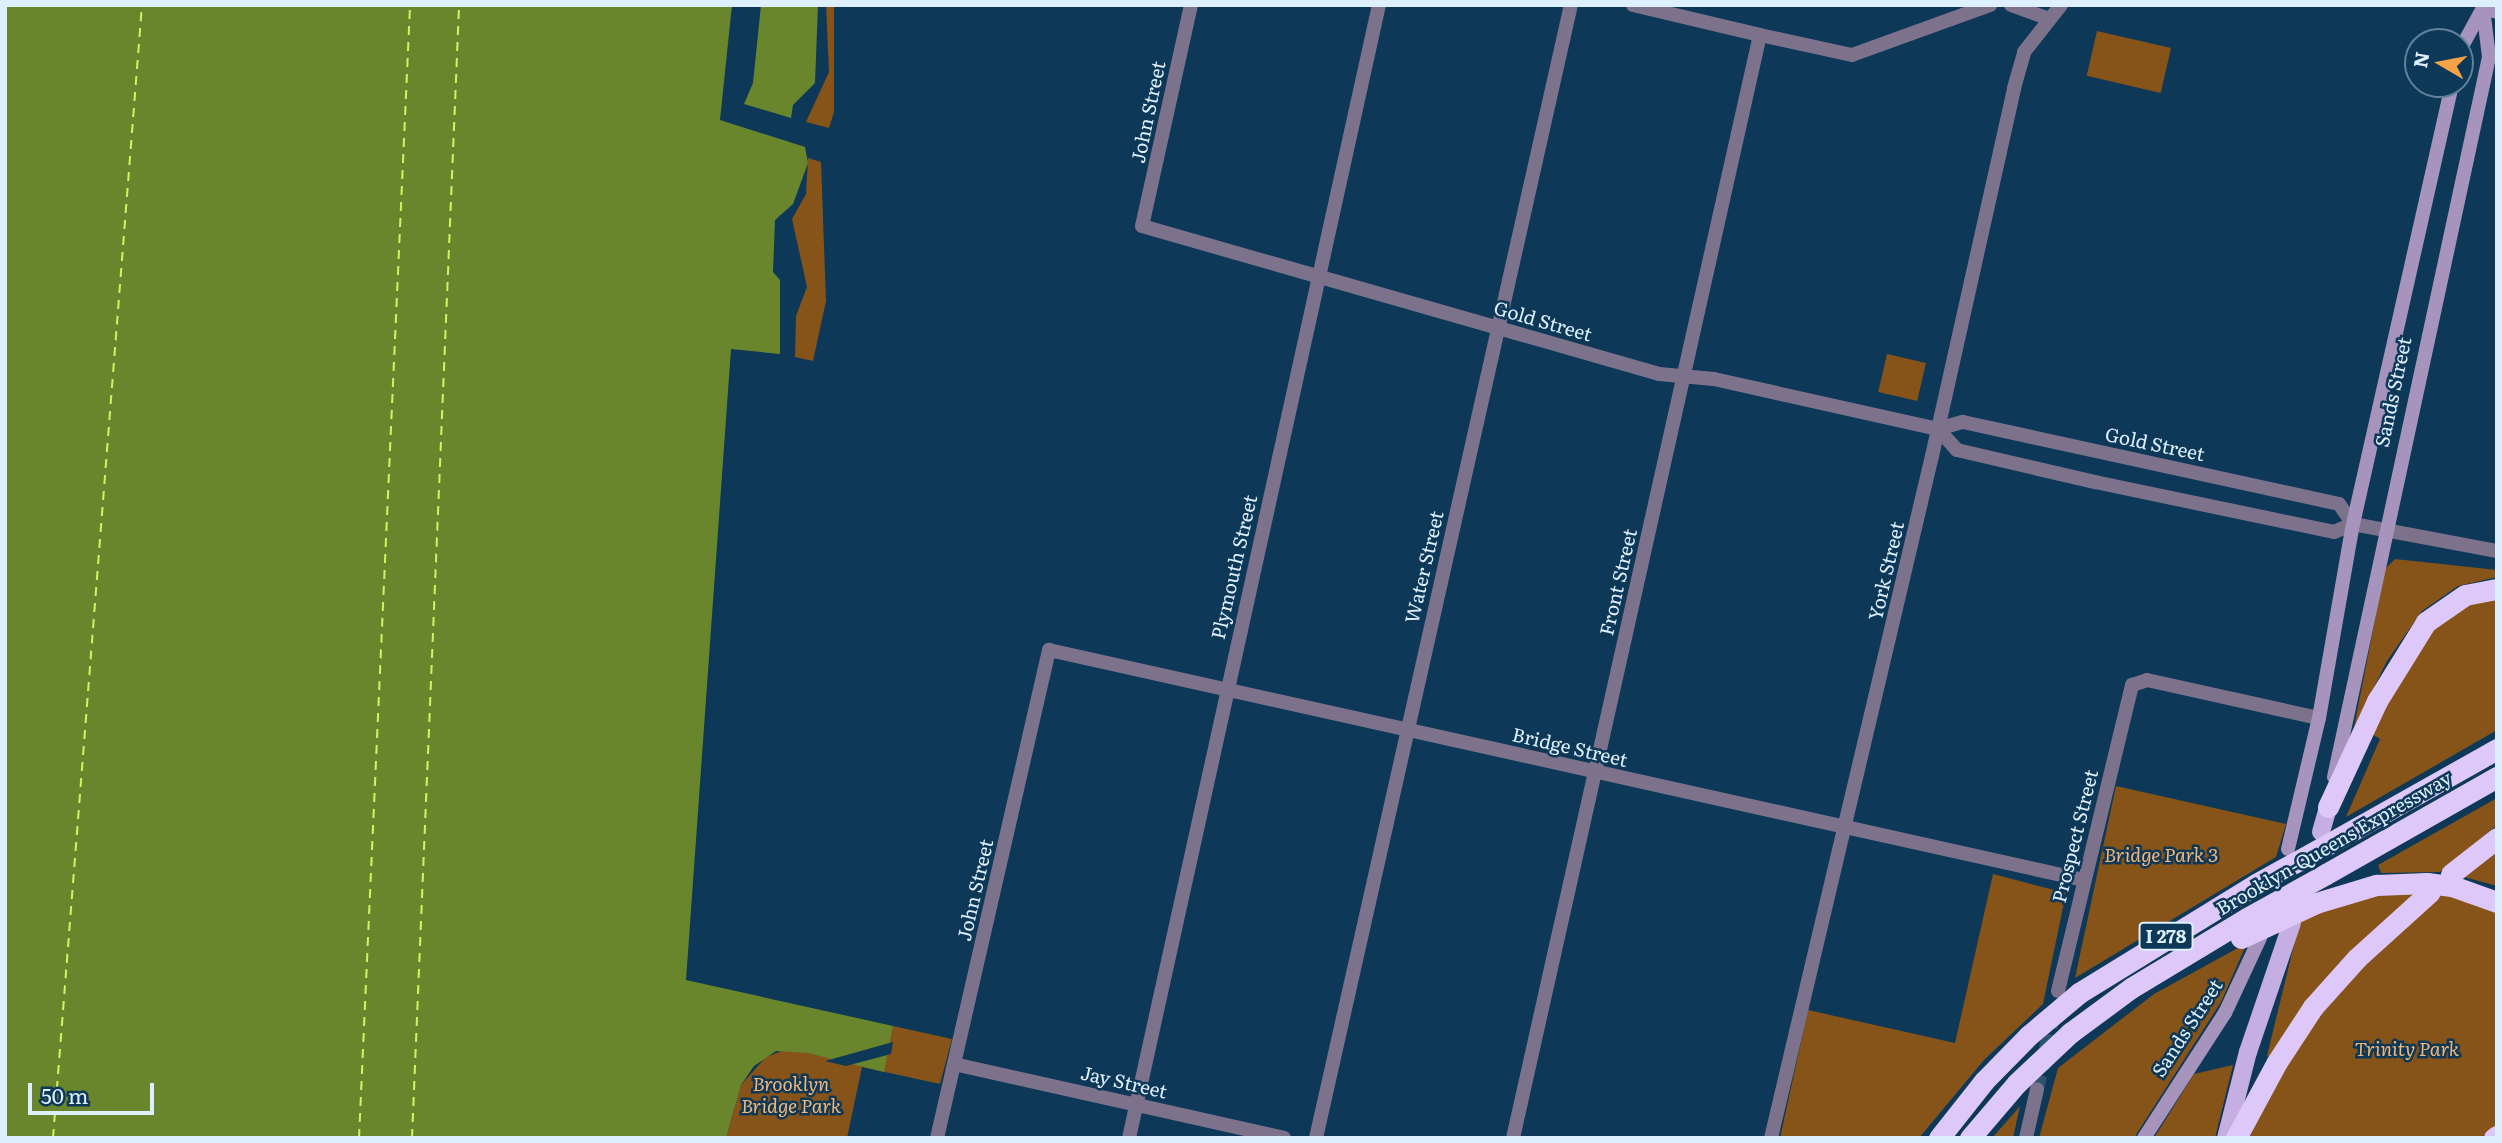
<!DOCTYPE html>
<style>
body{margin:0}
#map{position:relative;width:2502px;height:1143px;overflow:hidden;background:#0d3857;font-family:Literata,serif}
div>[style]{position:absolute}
.green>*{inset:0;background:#865318;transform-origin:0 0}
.water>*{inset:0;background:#6a862c}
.pier>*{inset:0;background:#0d3857}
.ferry>*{height:2px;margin-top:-1px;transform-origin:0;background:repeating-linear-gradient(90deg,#c8f764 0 9px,transparent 0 16px)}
.minor-tunnel>*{height:14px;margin-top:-7px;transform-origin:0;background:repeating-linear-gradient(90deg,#2c5370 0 14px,transparent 0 21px)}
.minor>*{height:14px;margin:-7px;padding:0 7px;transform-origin:7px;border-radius:7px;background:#7d728c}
.tertiary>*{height:14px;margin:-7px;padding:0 7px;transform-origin:7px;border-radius:7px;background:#7d728c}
.secondary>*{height:14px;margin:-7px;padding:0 7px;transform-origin:7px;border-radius:7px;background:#a694bc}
.primary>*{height:18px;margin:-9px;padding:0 9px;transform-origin:9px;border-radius:9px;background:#c5aee2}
.motorway>*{height:21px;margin:-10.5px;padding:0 10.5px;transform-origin:10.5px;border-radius:10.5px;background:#dec8fa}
.motorway-bridge>*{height:21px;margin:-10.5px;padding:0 10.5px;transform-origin:10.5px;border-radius:10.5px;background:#dec8fa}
span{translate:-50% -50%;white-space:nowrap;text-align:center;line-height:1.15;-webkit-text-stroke:5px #0d3857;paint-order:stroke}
.shield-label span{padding:2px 5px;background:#0d3857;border:2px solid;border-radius:5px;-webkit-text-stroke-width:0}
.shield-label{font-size:18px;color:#deeffe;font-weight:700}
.street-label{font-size:19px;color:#deeffe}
.park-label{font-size:19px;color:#f6b677;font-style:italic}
.frame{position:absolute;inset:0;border:7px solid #deeffe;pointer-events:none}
.north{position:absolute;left:2404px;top:28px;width:70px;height:70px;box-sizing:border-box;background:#0d3857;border:2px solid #61819a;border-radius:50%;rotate:280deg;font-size:19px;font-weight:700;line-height:28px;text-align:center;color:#deeffe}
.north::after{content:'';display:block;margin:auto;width:24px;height:32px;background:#f6a247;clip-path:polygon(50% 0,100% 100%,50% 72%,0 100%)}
.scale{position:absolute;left:28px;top:1083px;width:126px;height:32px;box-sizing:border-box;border:4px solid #deeffe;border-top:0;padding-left:9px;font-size:21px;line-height:24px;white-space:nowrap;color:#deeffe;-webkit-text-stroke:5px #0d3857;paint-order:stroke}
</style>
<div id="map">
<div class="green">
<i style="clip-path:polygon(826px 5px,834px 5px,834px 112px,829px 128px,806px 122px,829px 72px)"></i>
<i style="left:2097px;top:31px;width:76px;height:46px;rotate:13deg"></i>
<i style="clip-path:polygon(808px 158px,821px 162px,826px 301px,813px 361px,795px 357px,796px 316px,807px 287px,792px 219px,806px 194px)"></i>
<i style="left:1887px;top:354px;width:40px;height:39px;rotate:13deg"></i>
<i style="clip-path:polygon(2395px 559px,2497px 570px,2497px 577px,2458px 586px,2422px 611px,2387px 661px,2354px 727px,2385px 569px)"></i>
<i style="clip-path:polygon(2497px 598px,2497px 730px,2346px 817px,2380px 739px,2372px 734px,2390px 696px,2439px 621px,2465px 604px)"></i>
<i style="clip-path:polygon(2116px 786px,2286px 824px,2276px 857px,2075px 978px)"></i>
<i style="clip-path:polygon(2497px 798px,2497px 825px,2440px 872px,2381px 873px,2378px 865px)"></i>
<i style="clip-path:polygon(2497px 851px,2497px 886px,2464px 877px)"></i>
<i style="clip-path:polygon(1993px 874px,2066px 893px,2043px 1004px,1984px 1060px,1919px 1138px,1780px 1138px,1808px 1010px,1955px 1043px)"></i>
<i style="clip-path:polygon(2418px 891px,2268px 1057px,2267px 1056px,2300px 920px,2359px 897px)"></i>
<i style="clip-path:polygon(2443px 893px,2497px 912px,2497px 1128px,2480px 1138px,2249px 1138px,2272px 1089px,2315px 1021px,2345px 984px)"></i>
<i style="clip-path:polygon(2247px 943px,2221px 1002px,2134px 1138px,2039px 1138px,2058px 1068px,2154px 994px)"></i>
<i style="clip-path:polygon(893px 1026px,952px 1039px,940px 1084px,862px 1067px,847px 1138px,726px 1138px,741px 1085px,766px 1057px,787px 1049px,808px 1053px,889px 1043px)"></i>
<i style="clip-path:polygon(2233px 1065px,2215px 1138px,2154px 1138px,2194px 1074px)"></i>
<i style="clip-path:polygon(2020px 1106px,2013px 1138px,1992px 1138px,2015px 1112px)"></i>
</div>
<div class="water">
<i style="clip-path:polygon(5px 5px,732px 5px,720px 120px,805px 147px,808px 163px,793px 204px,775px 220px,773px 272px,780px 280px,780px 354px,731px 349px,686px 980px,893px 1026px,884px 1072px,808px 1053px,776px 1051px,754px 1066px,741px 1085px,726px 1138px,5px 1138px)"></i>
<i style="clip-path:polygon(761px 5px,818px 5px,815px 83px,793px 105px,791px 118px,744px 104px,753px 83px)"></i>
</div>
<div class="pier">
<i style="clip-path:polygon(893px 1042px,891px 1054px,846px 1066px,825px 1061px)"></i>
</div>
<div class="ferry">
<i style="left:53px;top:1138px;width:1136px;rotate:-85.51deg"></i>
<i style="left:359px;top:1138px;width:1134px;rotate:-87.42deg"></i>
<i style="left:412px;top:1138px;width:1134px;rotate:-87.62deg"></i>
</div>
<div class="minor-tunnel">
<i style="left:2037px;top:1089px;width:76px;rotate:-77.8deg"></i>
</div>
<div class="minor">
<i style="left:1191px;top:5px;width:226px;rotate:102.5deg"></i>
<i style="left:1142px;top:226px;width:538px;rotate:15.97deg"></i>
<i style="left:1659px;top:374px;width:55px;rotate:5.2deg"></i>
<i style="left:1714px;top:379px;width:230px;rotate:12.6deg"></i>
<i style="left:1938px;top:429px;width:26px;rotate:-16deg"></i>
<i style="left:1963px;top:422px;width:385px;rotate:12.3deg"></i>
<i style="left:2339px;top:504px;width:24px;rotate:55deg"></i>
<i style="left:1633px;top:5px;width:130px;rotate:13.3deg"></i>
<i style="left:1938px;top:429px;width:28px;rotate:48deg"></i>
<i style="left:1957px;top:450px;width:142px;rotate:13.1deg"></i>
<i style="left:2095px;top:482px;width:244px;rotate:11.8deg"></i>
<i style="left:2334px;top:532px;width:21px;rotate:-23deg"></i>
<i style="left:2353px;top:524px;width:147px;rotate:10.6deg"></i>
<i style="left:2058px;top:991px;width:315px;rotate:-76.4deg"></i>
<i style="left:2132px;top:685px;width:16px;rotate:-18deg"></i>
<i style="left:2147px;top:680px;width:176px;rotate:12.5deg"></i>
<i style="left:954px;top:1064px;width:338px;rotate:12.6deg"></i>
<i style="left:937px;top:1138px;width:501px;rotate:-77.07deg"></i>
<i style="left:1049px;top:650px;width:1060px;rotate:12.53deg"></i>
<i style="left:1129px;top:1138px;width:1160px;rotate:-77.56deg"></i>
<i style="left:1316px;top:1138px;width:1161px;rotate:-77.32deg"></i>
<i style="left:2026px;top:1138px;width:50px;rotate:-77.3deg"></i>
</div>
<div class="tertiary">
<i style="left:2011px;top:5px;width:38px;rotate:20deg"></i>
<i style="left:1513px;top:1138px;width:1130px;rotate:-77.38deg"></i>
<i style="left:1760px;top:35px;width:94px;rotate:12.3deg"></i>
<i style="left:1852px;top:55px;width:147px;rotate:-19.9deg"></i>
<i style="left:1771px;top:1138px;width:701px;rotate:-76.72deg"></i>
<i style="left:1932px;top:456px;width:377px;rotate:-77.4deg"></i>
<i style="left:2014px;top:88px;width:37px;rotate:-74deg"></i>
<i style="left:2024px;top:52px;width:60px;rotate:-51.8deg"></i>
</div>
<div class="secondary">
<i style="left:2483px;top:8px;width:15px;rotate:16deg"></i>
<i style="left:2460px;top:50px;width:48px;rotate:-61.3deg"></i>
<i style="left:2334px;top:777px;width:736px;rotate:-77.85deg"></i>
<i style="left:2489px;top:57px;width:49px;rotate:-97deg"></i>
<i style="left:2288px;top:849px;width:135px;rotate:-76.7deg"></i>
<i style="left:2319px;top:718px;width:197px;rotate:-80.1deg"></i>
<i style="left:2353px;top:524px;width:451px;rotate:-77.3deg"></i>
<i style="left:2144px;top:1138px;width:149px;rotate:-57.1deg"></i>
<i style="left:2225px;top:1013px;width:83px;rotate:-65deg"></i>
</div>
<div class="primary">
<i style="left:2321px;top:832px;width:26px;rotate:-74deg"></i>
<i style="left:2226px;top:1138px;width:89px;rotate:-75.7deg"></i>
<i style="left:2248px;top:1052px;width:136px;rotate:-71.2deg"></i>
</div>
<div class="motorway">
<i style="left:2328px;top:807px;width:117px;rotate:-65.2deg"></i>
<i style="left:2377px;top:701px;width:93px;rotate:-58.2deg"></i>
<i style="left:2426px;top:622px;width:47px;rotate:-34.7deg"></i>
<i style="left:2465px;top:595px;width:33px;rotate:-11deg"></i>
<i style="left:2339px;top:838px;width:181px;rotate:-29.4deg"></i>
<i style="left:2326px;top:874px;width:197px;rotate:-29.6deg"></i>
<i style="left:2451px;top:874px;width:58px;rotate:-38deg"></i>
<i style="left:2452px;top:886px;width:48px;rotate:19.6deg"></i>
<i style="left:2316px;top:903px;width:63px;rotate:-16.7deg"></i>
<i style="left:2376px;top:885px;width:51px;rotate:-2.2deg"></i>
<i style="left:2079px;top:993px;width:208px;rotate:-31.6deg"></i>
<i style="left:2070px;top:1033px;width:76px;rotate:-36.4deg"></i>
<i style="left:2131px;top:988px;width:135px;rotate:-31.1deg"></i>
<i style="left:1939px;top:1138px;width:73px;rotate:-51.7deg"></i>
<i style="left:1984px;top:1081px;width:63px;rotate:-45.6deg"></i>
<i style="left:1970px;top:1138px;width:72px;rotate:-49.5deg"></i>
<i style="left:2236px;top:1138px;width:86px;rotate:-61.7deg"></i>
<i style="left:2277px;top:1062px;width:66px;rotate:-56.8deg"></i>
<i style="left:2313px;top:1007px;width:66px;rotate:-48.1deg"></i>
<i style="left:2357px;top:958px;width:98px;rotate:-42.1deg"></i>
<i style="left:2494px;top:1138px;width:4px;rotate:-34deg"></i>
</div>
<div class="motorway-bridge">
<i style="left:2427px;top:883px;width:25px;rotate:7deg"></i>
<i style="left:2256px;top:884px;width:95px;rotate:-29deg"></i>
<i style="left:2247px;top:918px;width:90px;rotate:-29.1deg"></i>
<i style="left:2241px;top:938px;width:83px;rotate:-25deg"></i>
<i style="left:2028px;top:1036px;width:67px;rotate:-40.1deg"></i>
<i style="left:2017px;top:1083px;width:73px;rotate:-43.3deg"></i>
</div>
<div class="shield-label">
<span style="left:2166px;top:936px">I 278</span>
</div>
<div class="street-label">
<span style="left:1148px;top:112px;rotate:-78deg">John Street</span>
<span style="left:1543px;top:321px;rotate:16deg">Gold Street</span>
<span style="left:2393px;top:392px;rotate:-78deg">Sands Street</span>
<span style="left:2155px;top:444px;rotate:12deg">Gold Street</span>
<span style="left:1234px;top:567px;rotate:-77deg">Plymouth Street</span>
<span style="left:1424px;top:567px;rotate:-77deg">Water Street</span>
<span style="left:1886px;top:571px;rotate:-77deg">York Street</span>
<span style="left:1618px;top:582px;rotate:-77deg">Front Street</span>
<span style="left:1570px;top:747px;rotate:13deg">Bridge Street</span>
<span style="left:2075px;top:836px;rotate:-76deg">Prospect Street</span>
<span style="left:2334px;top:843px;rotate:-30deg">Brooklyn-Queens Expressway</span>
<span style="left:975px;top:890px;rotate:-77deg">John Street</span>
<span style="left:2187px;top:1028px;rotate:-57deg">Sands Street</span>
<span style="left:1124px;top:1082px;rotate:13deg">Jay Street</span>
</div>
<div class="park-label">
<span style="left:2161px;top:855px">Bridge Park 3</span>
<span style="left:2407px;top:1049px">Trinity Park</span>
<span style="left:791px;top:1095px">Brooklyn<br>Bridge Park</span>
</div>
<div class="frame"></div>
<div class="north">N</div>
<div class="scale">50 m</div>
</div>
